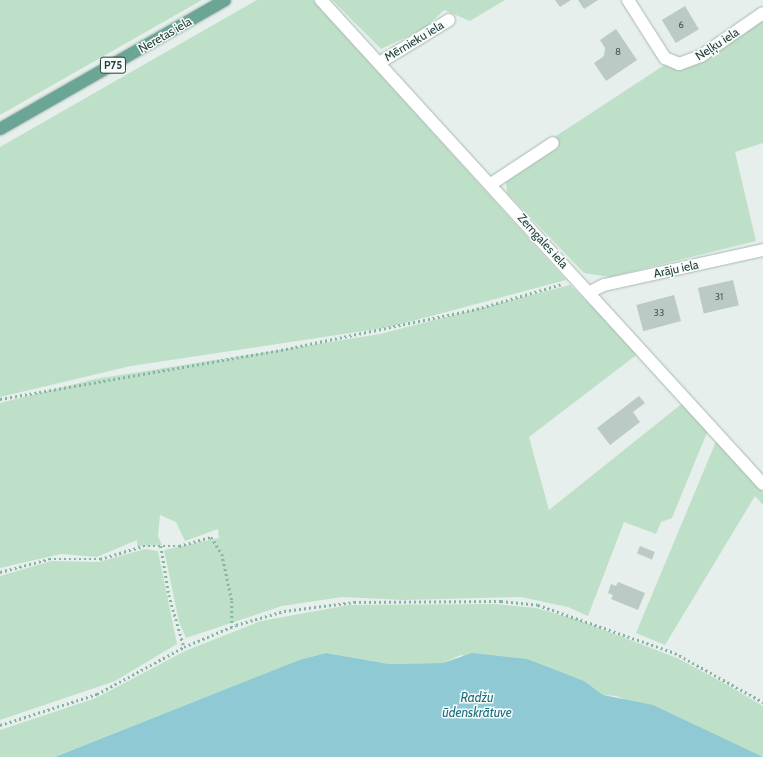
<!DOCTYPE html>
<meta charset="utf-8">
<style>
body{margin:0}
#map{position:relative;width:763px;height:757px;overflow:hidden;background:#e6efeb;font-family:Cabin,sans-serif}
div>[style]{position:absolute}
.green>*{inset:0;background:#bfe0c8}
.water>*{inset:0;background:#8ec9d4}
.building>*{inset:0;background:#bbcac4;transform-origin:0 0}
.path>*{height:2.5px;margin-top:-1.25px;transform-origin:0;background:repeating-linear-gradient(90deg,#86b3a5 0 2px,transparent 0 5px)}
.roads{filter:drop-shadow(0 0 1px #a8b8b2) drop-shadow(0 0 1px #a8b8b2)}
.street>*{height:12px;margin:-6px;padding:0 6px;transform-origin:6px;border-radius:6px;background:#fff}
.primary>*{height:12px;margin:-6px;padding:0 6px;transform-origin:6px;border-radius:6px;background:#6aa596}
span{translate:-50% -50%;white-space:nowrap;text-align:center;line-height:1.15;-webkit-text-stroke:3px #f7fbf9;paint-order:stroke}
.number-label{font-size:10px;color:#4a645c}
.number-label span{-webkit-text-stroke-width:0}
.shield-label span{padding:1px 3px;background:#f7fbf9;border:1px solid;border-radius:3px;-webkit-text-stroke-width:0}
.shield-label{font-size:11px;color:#24423a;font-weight:700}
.street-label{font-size:12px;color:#24423a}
.water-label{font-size:13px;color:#1c6f80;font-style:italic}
</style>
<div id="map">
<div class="green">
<i style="clip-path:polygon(0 0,202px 0,0 115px)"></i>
<i style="clip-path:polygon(257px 0,313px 0,566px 280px,390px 327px,131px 366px,0 397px,0 147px)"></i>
<i style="clip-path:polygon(332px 0,505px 0,470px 21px,444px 10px,424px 29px,381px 49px)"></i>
<i style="clip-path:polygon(763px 20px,763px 143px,735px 152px,756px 241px,610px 277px,584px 273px,507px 193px,506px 182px,559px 147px,553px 138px,666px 64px,691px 67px)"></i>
<i style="clip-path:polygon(570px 285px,639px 353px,529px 437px,549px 510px,684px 402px,708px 430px,672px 518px,661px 522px,656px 534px,624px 522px,588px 616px,568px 607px,521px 597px,403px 600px,342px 597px,282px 606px,186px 638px,179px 622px,164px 550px,219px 538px,218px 529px,185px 541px,176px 522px,160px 515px,158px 536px,162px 545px,137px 546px,137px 540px,97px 557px,61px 554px,0 568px,0 403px,95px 379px,380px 334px)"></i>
<i style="clip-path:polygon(717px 439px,763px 491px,763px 505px,755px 496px,665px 645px,636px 633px)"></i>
<i style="clip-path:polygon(145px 549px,158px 551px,177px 644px,115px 681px,0 720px,0 576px,51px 561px,99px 562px)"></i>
<i style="clip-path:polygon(496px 604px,536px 608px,578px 620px,677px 658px,724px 683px,763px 706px,763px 757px,616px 696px,603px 695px,584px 681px,461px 655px,443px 663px,389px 664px,326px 653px,299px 660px,55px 757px,0 757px,0 730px,96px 698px,185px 651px,261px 621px,349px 605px)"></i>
</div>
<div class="water">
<i style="clip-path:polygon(326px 653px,389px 664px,443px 663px,472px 653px,527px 659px,584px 681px,603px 695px,653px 705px,763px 757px,55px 757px,299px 660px)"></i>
</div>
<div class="building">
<i style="clip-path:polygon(555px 0,571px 0,560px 7px)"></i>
<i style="clip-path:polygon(578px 0,598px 0,584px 9px)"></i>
<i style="left:685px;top:6px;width:27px;height:27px;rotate:59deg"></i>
<i style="clip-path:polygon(616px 29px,637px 60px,606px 81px,594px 63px,604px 56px,605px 48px,600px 40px)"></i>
<i style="left:733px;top:280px;width:26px;height:36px;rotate:77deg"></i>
<i style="left:674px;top:295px;width:27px;height:39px;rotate:75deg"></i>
<i style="clip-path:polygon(639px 396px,645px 403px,633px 412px,640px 422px,610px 445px,597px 428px)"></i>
<i style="left:640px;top:546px;width:16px;height:8px;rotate:22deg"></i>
<i style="clip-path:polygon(618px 582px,645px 593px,638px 610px,611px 599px,613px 595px,608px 593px,611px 584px,616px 586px)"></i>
</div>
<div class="path">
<i style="left:0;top:399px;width:280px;rotate:-9.9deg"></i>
<i style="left:276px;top:351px;width:205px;rotate:-11.8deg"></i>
<i style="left:477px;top:309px;width:89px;rotate:-16.4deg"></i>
<i style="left:161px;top:546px;width:50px;rotate:80.7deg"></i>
<i style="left:169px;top:595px;width:54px;rotate:73.9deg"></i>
<i style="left:0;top:572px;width:51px;rotate:-14.9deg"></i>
<i style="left:49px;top:559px;width:51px"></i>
<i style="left:100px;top:559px;width:45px;rotate:-16.8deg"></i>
<i style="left:143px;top:546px;width:36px"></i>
<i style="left:179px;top:546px;width:33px;rotate:-16deg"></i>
<i style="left:211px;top:537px;width:20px;rotate:57deg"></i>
<i style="left:222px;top:554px;width:48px;rotate:78deg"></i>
<i style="left:232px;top:601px;width:26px;rotate:90deg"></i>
<i style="left:0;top:725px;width:102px;rotate:-17.7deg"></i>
<i style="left:97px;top:694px;width:99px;rotate:-28.4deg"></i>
<i style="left:184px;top:647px;width:56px;rotate:-22.9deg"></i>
<i style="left:236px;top:625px;width:50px;rotate:-16.3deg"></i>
<i style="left:284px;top:611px;width:71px;rotate:-7.3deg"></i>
<i style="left:354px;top:602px;width:147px;rotate:-0.4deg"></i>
<i style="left:501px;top:601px;width:37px;rotate:6deg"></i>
<i style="left:538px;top:605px;width:145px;rotate:19.3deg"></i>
<i style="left:675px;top:653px;width:101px;rotate:29.1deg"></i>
</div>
<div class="roads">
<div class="street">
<i style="left:321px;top:0;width:655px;rotate:47.6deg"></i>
<i style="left:628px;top:0;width:69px;rotate:57.5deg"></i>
<i style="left:665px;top:58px;width:15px;rotate:23deg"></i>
<i style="left:679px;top:64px;width:23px;rotate:-20deg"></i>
<i style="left:701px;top:56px;width:75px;rotate:-34.7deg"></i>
<i style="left:379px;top:63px;width:82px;rotate:-31.6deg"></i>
<i style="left:491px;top:184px;width:74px;rotate:-33.5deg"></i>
<i style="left:590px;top:292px;width:16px;rotate:-27deg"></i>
<i style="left:604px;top:285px;width:163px;rotate:-12.4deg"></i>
</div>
<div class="primary">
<i style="left:0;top:129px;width:259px;rotate:-29.8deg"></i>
</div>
</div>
<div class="number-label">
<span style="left:681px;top:25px">6</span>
<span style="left:618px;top:52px">8</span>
<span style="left:719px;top:297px">31</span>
<span style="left:659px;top:313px">33</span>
</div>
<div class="shield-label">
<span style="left:113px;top:65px">P75</span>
</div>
<div class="street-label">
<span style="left:165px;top:35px;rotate:-30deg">Neretas iela</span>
<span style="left:414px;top:41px;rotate:-31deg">Mērnieku iela</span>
<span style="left:717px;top:44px;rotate:-33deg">Neļķu iela</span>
<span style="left:543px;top:241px;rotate:48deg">Zemgales iela</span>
<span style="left:676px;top:269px;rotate:-12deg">Arāju iela</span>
</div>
<div class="water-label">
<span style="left:477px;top:705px">Radžu<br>ūdenskrātuve</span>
</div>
</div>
